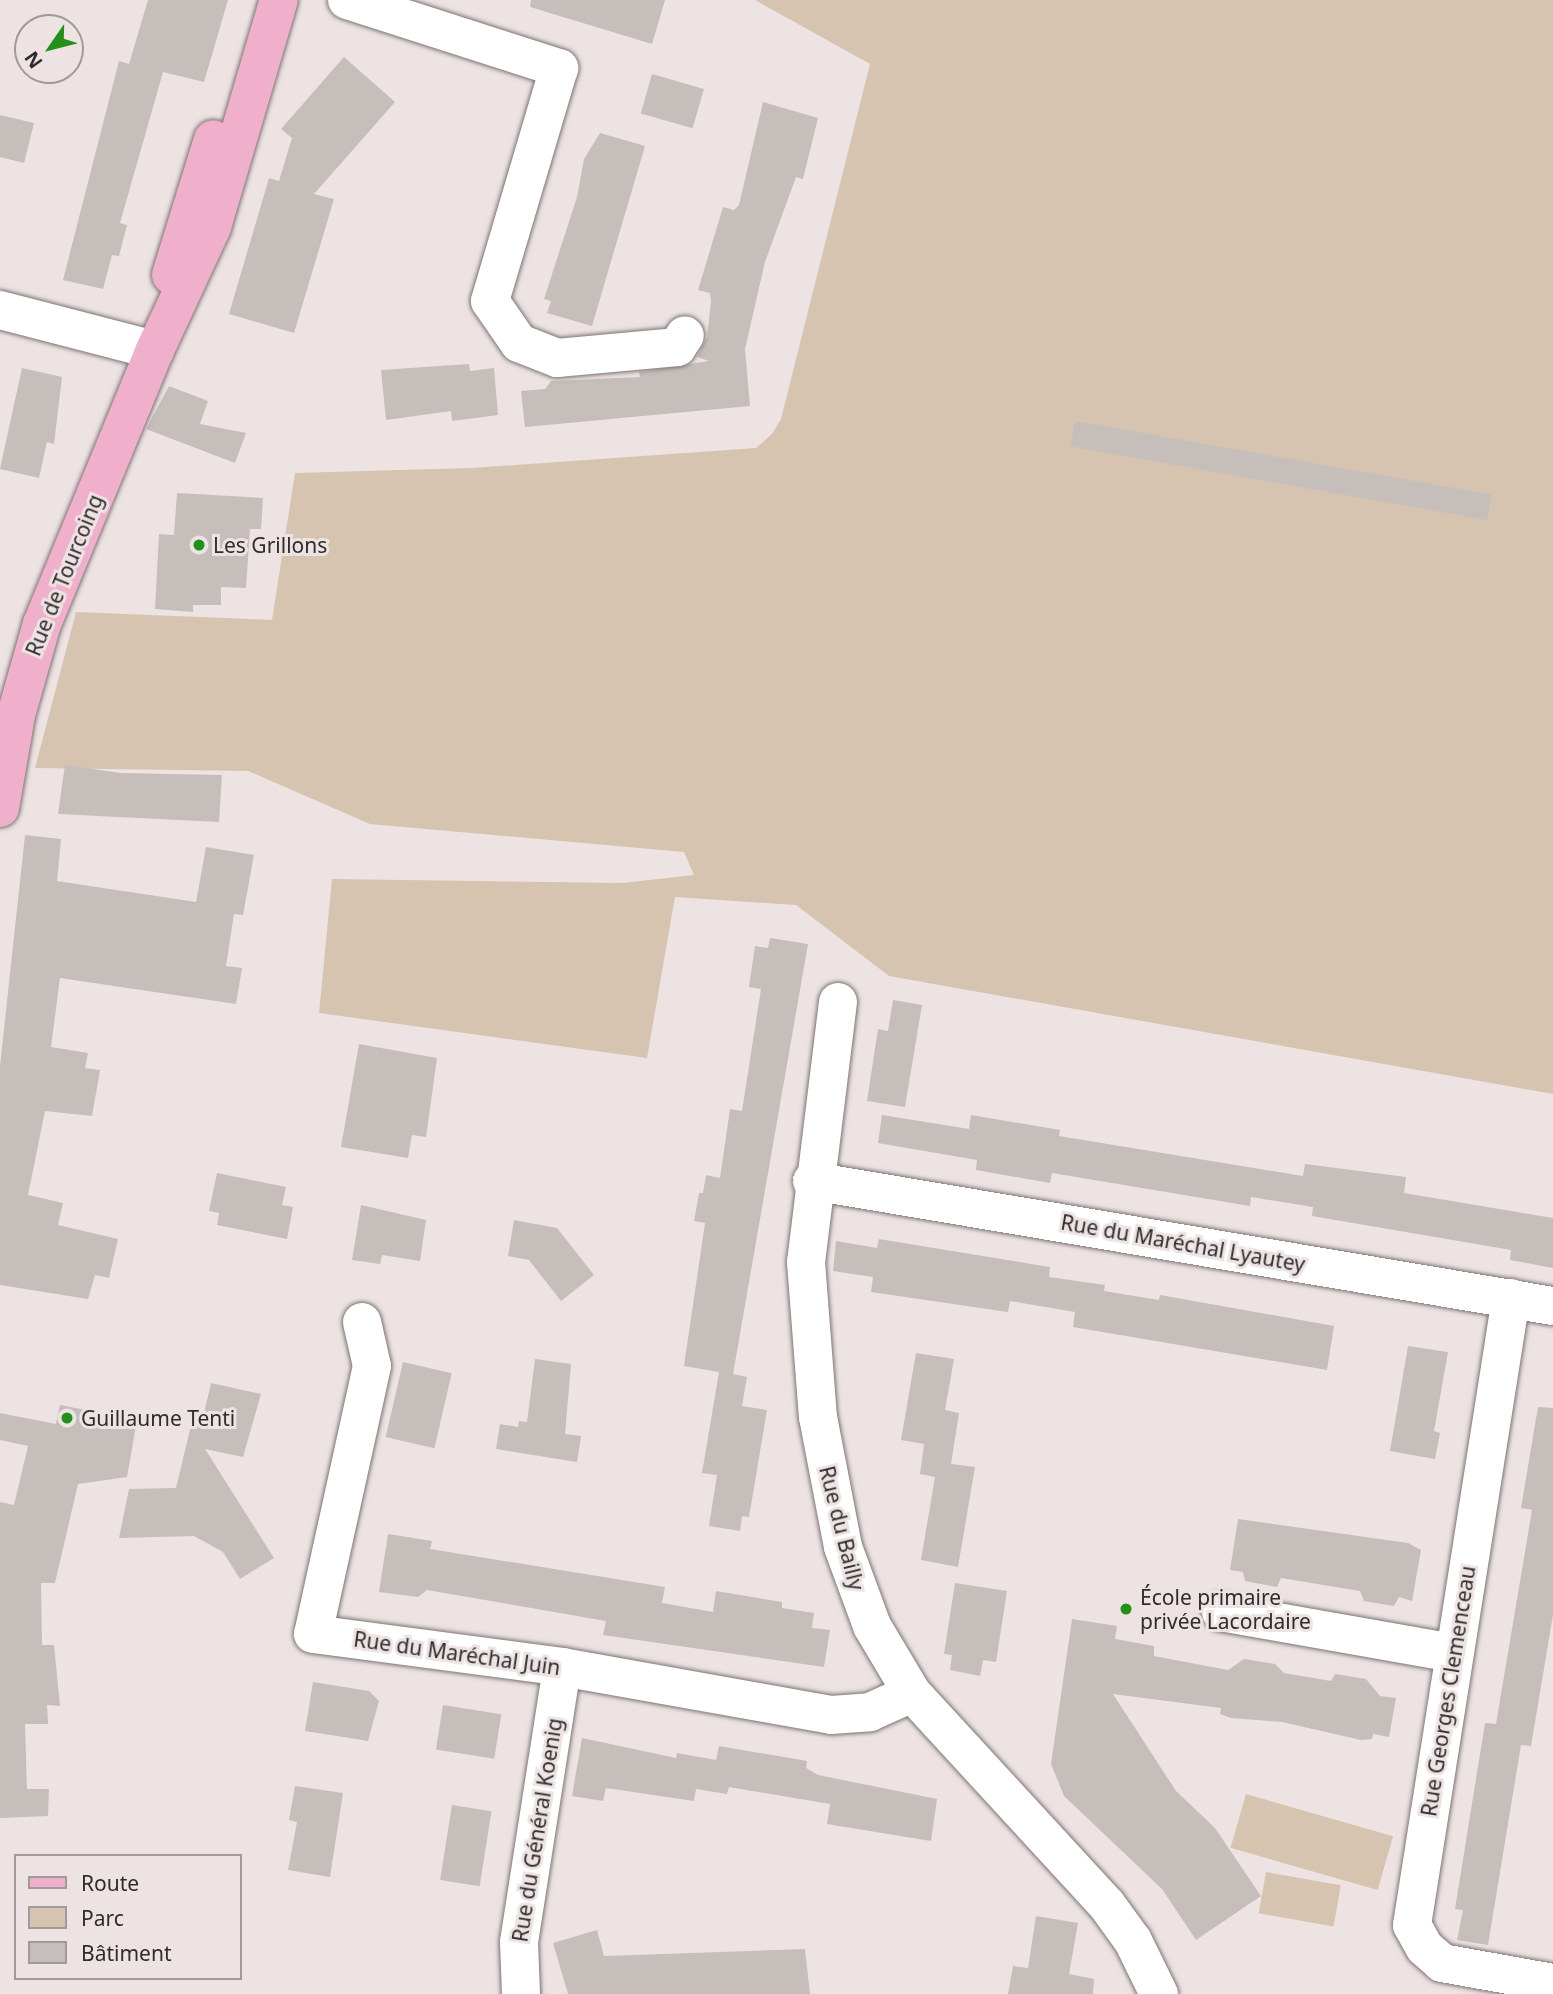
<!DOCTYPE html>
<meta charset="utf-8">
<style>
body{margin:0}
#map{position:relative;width:1553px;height:1994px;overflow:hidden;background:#ede3e3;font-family:"Noto Sans",sans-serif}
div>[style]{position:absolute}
.green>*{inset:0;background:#d7c4b0;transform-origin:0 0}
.building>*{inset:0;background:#c6beba;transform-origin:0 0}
.roads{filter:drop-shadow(0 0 2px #7d7474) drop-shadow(0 0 2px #7d7474)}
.minor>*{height:38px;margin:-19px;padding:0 19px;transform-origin:19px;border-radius:19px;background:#fff}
.major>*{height:38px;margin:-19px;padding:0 19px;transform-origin:19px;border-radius:19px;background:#f0b0cb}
.dots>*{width:19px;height:19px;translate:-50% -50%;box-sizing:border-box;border:4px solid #ede3e3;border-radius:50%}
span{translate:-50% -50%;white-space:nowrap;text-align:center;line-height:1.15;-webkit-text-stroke:6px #ede3e3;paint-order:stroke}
.poi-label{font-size:21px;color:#302c2c}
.left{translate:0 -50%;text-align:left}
.street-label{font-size:21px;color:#302c2c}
.legend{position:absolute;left:14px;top:1854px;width:228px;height:126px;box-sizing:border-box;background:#ede3e3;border:2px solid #a19a9a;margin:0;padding:9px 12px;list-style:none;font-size:21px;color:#302c2c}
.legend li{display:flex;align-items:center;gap:14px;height:35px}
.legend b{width:35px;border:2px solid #a19a9a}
.north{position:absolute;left:14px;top:14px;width:70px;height:70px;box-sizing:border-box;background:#ede3e3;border:2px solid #a19a9a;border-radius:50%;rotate:235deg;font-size:19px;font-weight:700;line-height:28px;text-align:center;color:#302c2c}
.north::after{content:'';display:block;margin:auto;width:24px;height:32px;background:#229119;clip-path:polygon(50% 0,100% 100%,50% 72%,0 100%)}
</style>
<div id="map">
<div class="green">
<i style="clip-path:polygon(755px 0,1553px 0,1553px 1094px,889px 976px,796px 905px,675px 897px,647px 1058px,319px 1013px,332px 879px,622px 883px,694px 875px,684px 852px,370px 824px,248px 771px,35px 768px,76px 612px,272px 620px,295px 473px,471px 468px,756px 448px,772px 434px,781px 419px,870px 64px)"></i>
<i style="left:1246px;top:1794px;width:153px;height:56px;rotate:16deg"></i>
<i style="left:1266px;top:1872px;width:76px;height:42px;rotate:10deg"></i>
</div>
<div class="building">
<i style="clip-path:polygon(148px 0,228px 0,204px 82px,163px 72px,120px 223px,127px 225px,119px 256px,112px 255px,103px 289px,63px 280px,119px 61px,129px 64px)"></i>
<i style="clip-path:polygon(531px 0,665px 0,652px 44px,530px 7px)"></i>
<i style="clip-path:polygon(344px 57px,395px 102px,314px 194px,334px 199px,294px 333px,229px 314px,269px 178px,279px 181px,292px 138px,281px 129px)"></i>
<i style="left:652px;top:74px;width:54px;height:41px;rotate:16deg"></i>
<i style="clip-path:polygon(763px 102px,818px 118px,803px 179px,796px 177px,765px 262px,745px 349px,750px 406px,525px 427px,521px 391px,545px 389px,551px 381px,640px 377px,639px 372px,709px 361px,697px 357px,707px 337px,711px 301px,710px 293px,698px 290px,723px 207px,734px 210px,739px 205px)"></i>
<i style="clip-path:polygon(0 115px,34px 123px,24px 163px,0 157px)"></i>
<i style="clip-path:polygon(600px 133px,645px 146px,592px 326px,547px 313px,551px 301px,544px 299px,577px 197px,584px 159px)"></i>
<i style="clip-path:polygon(469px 364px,470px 371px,494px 368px,498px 415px,452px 421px,451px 411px,386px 420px,381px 370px)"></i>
<i style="clip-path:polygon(22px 368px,62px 377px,54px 444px,47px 442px,39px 478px,0 469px)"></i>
<i style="clip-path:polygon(169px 386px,208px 401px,200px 424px,246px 433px,235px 463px,146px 429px)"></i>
<i style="left:1075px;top:421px;width:423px;height:26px;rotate:10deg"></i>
<i style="clip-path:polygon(177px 493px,263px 498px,261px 529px,250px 529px,246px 588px,221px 587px,221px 605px,193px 605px,193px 612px,155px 609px,159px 534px,174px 535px)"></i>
<i style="clip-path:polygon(65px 765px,121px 773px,222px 775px,219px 822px,58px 814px)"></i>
<i style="clip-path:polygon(25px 835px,61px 839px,57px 881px,196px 902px,206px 847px,254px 855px,243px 915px,234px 914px,226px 966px,242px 968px,236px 1004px,60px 978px,51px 1047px,88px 1053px,85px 1068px,100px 1070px,92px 1116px,45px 1111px,28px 1195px,63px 1203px,58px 1225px,118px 1239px,109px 1278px,95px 1275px,88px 1299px,0 1285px,0 1066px)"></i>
<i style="clip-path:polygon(770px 938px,808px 944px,733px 1374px,747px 1377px,742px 1406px,767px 1410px,749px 1517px,742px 1516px,740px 1531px,709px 1526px,717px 1475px,702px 1473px,719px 1372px,684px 1366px,705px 1223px,694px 1221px,699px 1193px,703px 1193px,706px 1175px,720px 1178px,730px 1109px,742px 1111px,761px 989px,749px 987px,755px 946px,768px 948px)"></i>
<i style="clip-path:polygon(893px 1000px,922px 1005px,905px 1107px,867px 1101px,878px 1029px,888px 1031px)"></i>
<i style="clip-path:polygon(359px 1044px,437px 1058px,426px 1137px,412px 1135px,408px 1158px,341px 1147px)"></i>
<i style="clip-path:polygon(882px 1115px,969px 1129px,971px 1115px,1060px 1130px,1059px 1136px,1303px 1176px,1305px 1164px,1406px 1177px,1404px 1193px,1553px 1218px,1553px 1268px,1510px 1260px,1511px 1250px,1312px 1216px,1313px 1207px,1251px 1197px,1250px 1206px,1052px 1173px,1050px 1183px,976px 1170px,977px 1160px,878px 1143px)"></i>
<i style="clip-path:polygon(217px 1173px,286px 1187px,282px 1205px,293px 1207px,287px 1239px,217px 1225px,219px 1213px,209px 1211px)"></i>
<i style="clip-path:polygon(361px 1205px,426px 1220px,420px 1261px,382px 1255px,380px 1264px,352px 1260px)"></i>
<i style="clip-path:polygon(514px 1220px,557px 1228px,594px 1275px,561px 1301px,529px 1260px,508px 1256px)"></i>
<i style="clip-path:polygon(879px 1239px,1050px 1267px,1049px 1277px,1105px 1285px,1104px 1291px,1159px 1300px,1160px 1295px,1334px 1326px,1327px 1370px,1073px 1327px,1075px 1312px,1010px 1301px,1008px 1312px,871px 1292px,873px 1277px,833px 1271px,836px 1241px,877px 1248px)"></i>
<i style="clip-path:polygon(1408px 1346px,1448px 1352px,1434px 1431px,1440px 1433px,1435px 1459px,1390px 1451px)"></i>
<i style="clip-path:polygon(916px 1353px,954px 1359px,945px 1410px,959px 1413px,951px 1464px,975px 1467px,958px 1567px,921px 1560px,935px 1477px,920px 1474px,924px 1444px,901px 1440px)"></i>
<i style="clip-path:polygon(535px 1359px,571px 1364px,565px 1434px,581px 1436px,577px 1462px,496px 1449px,500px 1424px,518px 1427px,519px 1421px,527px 1422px)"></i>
<i style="left:403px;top:1362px;width:50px;height:77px;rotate:13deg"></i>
<i style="clip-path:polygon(211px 1383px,261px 1394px,243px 1457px,205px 1449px,274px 1558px,240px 1579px,223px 1552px,194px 1536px,119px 1538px,129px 1489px,176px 1488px,193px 1417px,203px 1418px)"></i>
<i style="clip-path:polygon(60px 1405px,137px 1420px,127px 1477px,78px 1484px,55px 1583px,41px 1583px,42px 1645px,54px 1645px,60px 1706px,47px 1705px,48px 1724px,25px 1724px,27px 1789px,49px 1789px,48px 1816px,0 1818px,0 1502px,14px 1505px,28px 1446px,0 1440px,0 1413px,56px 1424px)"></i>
<i style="clip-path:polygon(1538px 1407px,1553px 1408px,1553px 1615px,1531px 1746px,1521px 1745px,1488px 1945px,1457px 1940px,1463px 1910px,1455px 1909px,1485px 1723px,1496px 1724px,1532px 1510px,1521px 1508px)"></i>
<i style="clip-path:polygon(1238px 1519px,1408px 1543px,1421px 1550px,1412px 1601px,1399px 1597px,1394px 1606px,1364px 1601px,1360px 1591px,1281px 1578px,1277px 1587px,1245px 1581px,1243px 1572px,1230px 1570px)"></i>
<i style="clip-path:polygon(388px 1534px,432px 1541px,430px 1549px,665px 1587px,662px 1603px,713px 1612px,716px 1591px,782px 1602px,782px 1608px,814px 1613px,812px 1628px,830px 1630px,824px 1667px,603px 1635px,606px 1621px,427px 1590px,418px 1597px,379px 1592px)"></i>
<i style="clip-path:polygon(955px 1583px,1007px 1591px,996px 1662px,983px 1660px,980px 1676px,950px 1670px,952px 1655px,944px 1654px)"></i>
<i style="clip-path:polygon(1072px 1619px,1117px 1626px,1115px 1639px,1154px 1646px,1154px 1656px,1228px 1670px,1244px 1659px,1275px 1664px,1284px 1673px,1331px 1681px,1335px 1674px,1366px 1679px,1380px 1696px,1396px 1698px,1389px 1737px,1373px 1734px,1372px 1739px,1361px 1740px,1282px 1722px,1231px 1718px,1220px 1714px,1221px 1708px,1113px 1694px,1176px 1791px,1215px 1828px,1261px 1896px,1196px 1940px,1162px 1889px,1064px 1796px,1051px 1764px)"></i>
<i style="clip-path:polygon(313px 1682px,369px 1691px,379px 1701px,368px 1741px,305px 1731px)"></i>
<i style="left:443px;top:1705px;width:59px;height:45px;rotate:9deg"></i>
<i style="clip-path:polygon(582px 1738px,676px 1758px,677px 1753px,716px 1760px,719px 1746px,807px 1761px,806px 1768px,818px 1775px,937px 1799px,931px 1841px,827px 1824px,830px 1804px,729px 1787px,727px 1794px,696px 1789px,694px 1801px,606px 1788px,603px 1801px,572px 1796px)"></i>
<i style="clip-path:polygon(295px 1786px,343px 1793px,330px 1877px,288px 1870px,297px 1822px,289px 1820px)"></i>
<i style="left:452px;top:1805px;width:40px;height:76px;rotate:9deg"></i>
<i style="clip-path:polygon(1036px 1916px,1078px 1923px,1069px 1974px,1094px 1979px,1093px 1994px,1008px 1994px,1013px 1966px,1028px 1968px)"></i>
<i style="clip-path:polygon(597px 1930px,604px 1956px,805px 1949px,810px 1994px,568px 1994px,553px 1943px)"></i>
</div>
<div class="roads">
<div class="minor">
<i style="left:347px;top:0;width:223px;rotate:17.8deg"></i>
<i style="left:559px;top:68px;width:243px;rotate:106.5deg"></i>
<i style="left:490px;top:301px;width:51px;rotate:55.4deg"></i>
<i style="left:519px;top:343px;width:41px;rotate:21.5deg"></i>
<i style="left:557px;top:358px;width:121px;rotate:-5.2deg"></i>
<i style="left:677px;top:347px;width:14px;rotate:-56deg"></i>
<i style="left:0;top:310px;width:160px;rotate:14.5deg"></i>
<i style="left:838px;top:1002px;width:262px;rotate:97deg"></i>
<i style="left:806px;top:1262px;width:155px;rotate:85.6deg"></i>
<i style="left:818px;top:1417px;width:132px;rotate:79.1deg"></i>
<i style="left:843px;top:1547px;width:84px;rotate:69.8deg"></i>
<i style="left:872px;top:1626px;width:78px;rotate:59.2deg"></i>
<i style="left:912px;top:1693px;width:288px;rotate:47.4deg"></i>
<i style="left:1107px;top:1905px;width:44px;rotate:54.2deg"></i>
<i style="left:1133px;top:1941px;width:59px;rotate:63.9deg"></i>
<i style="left:812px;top:1181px;width:751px;rotate:9.58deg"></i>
<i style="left:1511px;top:1298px;width:635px;rotate:98.97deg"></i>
<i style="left:1412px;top:1925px;width:26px;rotate:61deg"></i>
<i style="left:1425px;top:1948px;width:23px;rotate:41deg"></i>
<i style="left:1442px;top:1963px;width:113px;rotate:10.2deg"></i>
<i style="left:362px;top:1322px;width:45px;rotate:77.2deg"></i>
<i style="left:372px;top:1366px;width:274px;rotate:102.4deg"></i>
<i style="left:313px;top:1634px;width:251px;rotate:7.5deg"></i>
<i style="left:562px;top:1667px;width:273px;rotate:10.1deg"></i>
<i style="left:831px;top:1715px;width:39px;rotate:-4deg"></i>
<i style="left:870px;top:1712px;width:46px;rotate:-24.3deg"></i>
<i style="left:1221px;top:1612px;width:237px;rotate:10deg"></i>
<i style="left:521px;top:1994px;width:52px;rotate:-92.2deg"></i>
<i style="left:519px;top:1942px;width:278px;rotate:-81.1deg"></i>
</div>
<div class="major">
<i style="left:171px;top:275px;width:142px;rotate:-72.8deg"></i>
<i style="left:0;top:808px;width:94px;rotate:-80.2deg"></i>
<i style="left:16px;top:715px;width:95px;rotate:-74.1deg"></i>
<i style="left:42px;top:624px;width:296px;rotate:-67.6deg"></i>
<i style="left:155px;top:350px;width:136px;rotate:-65.1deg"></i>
<i style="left:212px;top:227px;width:237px;rotate:-73.6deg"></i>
</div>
</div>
<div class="dots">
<i style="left:199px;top:545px;background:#229119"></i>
<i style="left:67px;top:1418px;background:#229119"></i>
<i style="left:1126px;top:1609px;background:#229119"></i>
</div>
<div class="poi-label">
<span class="left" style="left:213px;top:545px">Les Grillons</span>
<span class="left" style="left:81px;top:1418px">Guillaume Tenti</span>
<span class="left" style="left:1140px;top:1609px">École primaire<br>privée Lacordaire</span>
</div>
<div class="street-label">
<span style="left:64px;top:575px;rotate:-68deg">Rue de Tourcoing</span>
<span style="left:1183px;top:1243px;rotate:10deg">Rue du Maréchal Lyautey</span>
<span style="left:842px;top:1528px;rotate:76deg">Rue du Bailly</span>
<span style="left:457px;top:1653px;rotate:8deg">Rue du Maréchal Juin</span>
<span style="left:1448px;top:1691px;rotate:-81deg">Rue Georges Clemenceau</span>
<span style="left:537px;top:1830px;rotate:-81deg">Rue du Général Koenig</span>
</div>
<ul class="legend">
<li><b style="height:9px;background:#f0b0cb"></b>Route</li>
<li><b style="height:19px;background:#d7c4b0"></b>Parc</li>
<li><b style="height:19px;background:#c6beba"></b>Bâtiment</li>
</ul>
<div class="north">N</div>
</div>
